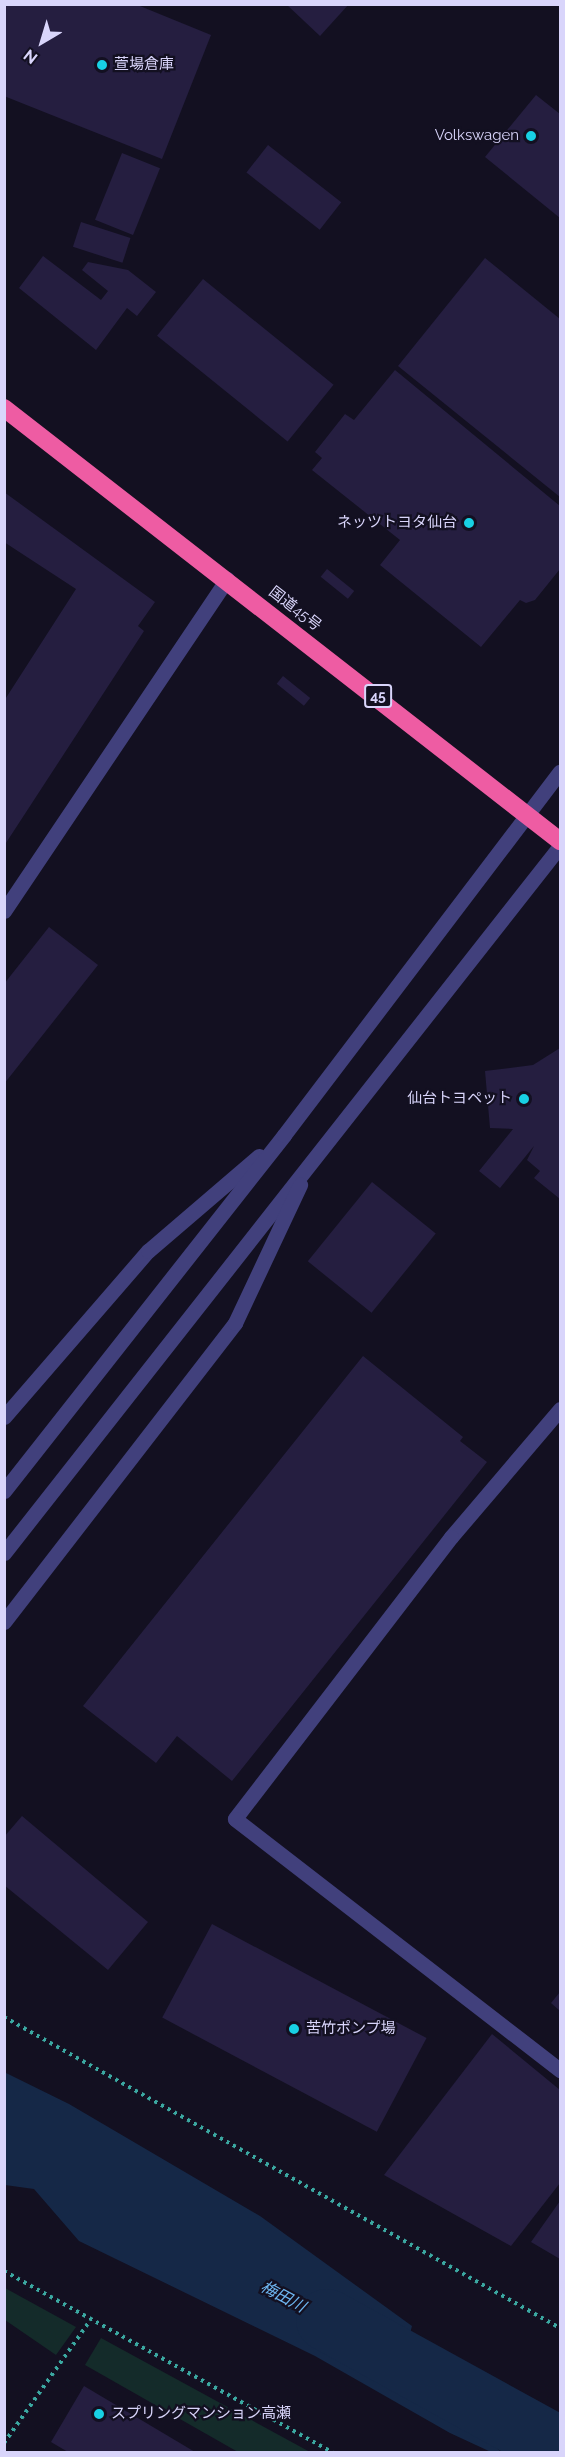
<!DOCTYPE html>
<meta charset="utf-8">
<style>
body{margin:0}
#map{position:relative;width:565px;height:2457px;overflow:hidden;background:#131021;font-family:Raleway,"Noto Sans JP",sans-serif}
div>[style]{position:absolute}
.green>*{inset:0;background:#142b2a}
.water>*{inset:0;background:#152847}
.river>*{height:62px;margin:-31px;padding:0 31px;transform-origin:31px;border-radius:31px;background:#152847}
.building>*{inset:0;background:#251e40;transform-origin:0 0}
.path>*{height:4px;margin-top:-2px;transform-origin:0;background:repeating-linear-gradient(90deg,#3ba8a1 0 3px,transparent 0 7.5px)}
.minor>*{height:15px;margin:-7.5px;padding:0 7.5px;transform-origin:7.5px;border-radius:7.5px;background:#41407c}
.highway>*{height:18px;margin:-9px;padding:0 9px;transform-origin:9px;border-radius:9px;background:#ee5ca3}
.dots>*{width:16px;height:16px;translate:-50% -50%;box-sizing:border-box;border:3px solid #131021;border-radius:50%}
span{translate:-50% -50%;white-space:nowrap;text-align:center;line-height:1.15;-webkit-text-stroke:4.5px #131021;paint-order:stroke}
.shield-label span{padding:2px 4px;background:#131021;border:2px solid;border-radius:4px;-webkit-text-stroke-width:0}
.shield-label{font-size:14px;color:#d9d5fb;font-weight:700}
.poi-label{font-size:15px;color:#d9d5fb}
.left{translate:0 -50%;text-align:left}
.right{translate:-100% -50%;text-align:right}
.street-label{font-size:15px;color:#d9d5fb}
.water-label{font-size:16px;color:#6db5f0;font-style:italic}
.frame{position:absolute;inset:0;border:6px solid #d9d5fb;pointer-events:none}
.north{position:absolute;left:12px;top:12px;width:60px;height:60px;-webkit-text-stroke:4px #131021;paint-order:stroke;rotate:218deg;font-size:16px;font-weight:700;line-height:24px;text-align:center;color:#d9d5fb}
.north::after{content:'';display:block;margin:auto;width:21px;height:27px;background:#d9d5fb;clip-path:polygon(50% 0,100% 100%,50% 72%,0 100%)}
</style>
<div id="map">
<div class="green">
<i style="clip-path:polygon(5px 2288px,76px 2327px,56px 2355px,5px 2320px)"></i>
<i style="clip-path:polygon(101px 2338px,310px 2452px,238px 2452px,85px 2365px)"></i>
</div>
<div class="water">
<i style="clip-path:polygon(4px 2072px,69px 2104px,260px 2216px,412px 2326px,402px 2364px,460px 2368px,560px 2419px,560px 2452px,535px 2452px,460px 2394px,449px 2401px,501px 2452px,491px 2452px,450px 2433px,315px 2356px,79px 2241px,34px 2189px,5px 2185px)"></i>
</div>
<div class="river">
<i style="left:327px;top:2320px;width:266px;rotate:28.8deg"></i>
</div>
<div class="building">
<i style="clip-path:polygon(4px 4px,135px 4px,211px 35px,162px 159px,4px 96px)"></i>
<i style="clip-path:polygon(286px 4px,349px 4px,320px 36px)"></i>
<i style="clip-path:polygon(536px 95px,560px 114px,560px 218px,485px 157px)"></i>
<i style="left:268px;top:145px;width:93px;height:35px;rotate:38deg"></i>
<i style="left:122px;top:153px;width:41px;height:72px;rotate:22deg"></i>
<i style="left:81px;top:222px;width:52px;height:26px;rotate:18deg"></i>
<i style="clip-path:polygon(43px 256px,101px 300px,108px 291px,82px 270px,88px 262px,128px 270px,156px 292px,137px 316px,127px 308px,96px 350px,19px 288px)"></i>
<i style="clip-path:polygon(485px 258px,560px 319px,560px 497px,398px 366px)"></i>
<i style="left:203px;top:279px;width:168px;height:73px;rotate:39deg"></i>
<i style="clip-path:polygon(395px 370px,560px 506px,560px 569px,535px 600px,526px 603px,520px 600px,481px 647px,380px 565px,400px 540px,312px 470px,322px 458px,315px 452px,345px 414px,354px 420px)"></i>
<i style="clip-path:polygon(4px 492px,155px 602px,138px 626px,144px 631px,4px 846px,4px 701px,76px 589px,4px 542px)"></i>
<i style="left:327px;top:569px;width:35px;height:10px;rotate:39deg"></i>
<i style="left:283px;top:676px;width:35px;height:10px;rotate:39deg"></i>
<i style="clip-path:polygon(49px 927px,98px 965px,4px 1084px,4px 984px)"></i>
<i style="clip-path:polygon(560px 1048px,560px 1199px,534px 1178px,540px 1171px,527px 1160px,534px 1146px,500px 1188px,479px 1171px,513px 1129px,490px 1128px,485px 1071px,533px 1065px)"></i>
<i style="left:372px;top:1182px;width:82px;height:102px;rotate:39deg"></i>
<i style="clip-path:polygon(363px 1356px,463px 1437px,460px 1441px,487px 1462px,232px 1781px,177px 1736px,156px 1763px,83px 1706px)"></i>
<i style="clip-path:polygon(22px 1816px,148px 1922px,108px 1970px,4px 1885px,4px 1837px)"></i>
<i style="left:212px;top:1924px;width:243px;height:106px;rotate:28deg"></i>
<i style="clip-path:polygon(560px 1992px,560px 2011px,551px 2003px)"></i>
<i style="clip-path:polygon(492px 2034px,560px 2090px,560px 2183px,511px 2246px,384px 2175px)"></i>
<i style="clip-path:polygon(560px 2201px,560px 2259px,531px 2242px)"></i>
<i style="clip-path:polygon(84px 2386px,195px 2452px,68px 2452px,51px 2442px)"></i>
</div>
<div class="path">
<i style="left:4px;top:2017px;width:637px;rotate:29.22deg"></i>
<i style="left:4px;top:2271px;width:375px;rotate:28.9deg"></i>
<i style="left:4px;top:2443px;width:151px;rotate:-54.9deg"></i>
</div>
<div class="minor">
<i style="left:4px;top:911px;width:400px;rotate:-56.1deg"></i>
<i style="left:560px;top:1409px;width:168px;rotate:130.4deg"></i>
<i style="left:451px;top:1537px;width:355px;rotate:127.5deg"></i>
<i style="left:235px;top:1819px;width:411px;rotate:37.7deg"></i>
<i style="left:4px;top:1417px;width:220px;rotate:-49.1deg"></i>
<i style="left:148px;top:1251px;width:146px;rotate:-40.6deg"></i>
<i style="left:4px;top:1491px;width:453px;rotate:-51.8deg"></i>
<i style="left:284px;top:1135px;width:456px;rotate:-52.8deg"></i>
<i style="left:4px;top:1553px;width:899px;rotate:-51.82deg"></i>
<i style="left:4px;top:1622px;width:378px;rotate:-52.3deg"></i>
<i style="left:235px;top:1323px;width:153px;rotate:-64.8deg"></i>
</div>
<div class="highway">
<i style="left:4px;top:408px;width:705px;rotate:37.91deg"></i>
</div>
<div class="dots">
<i style="left:102px;top:65px;background:#18d1e4"></i>
<i style="left:531px;top:136px;background:#18d1e4"></i>
<i style="left:469px;top:523px;background:#18d1e4"></i>
<i style="left:524px;top:1099px;background:#18d1e4"></i>
<i style="left:294px;top:2029px;background:#18d1e4"></i>
<i style="left:99px;top:2414px;background:#18d1e4"></i>
</div>
<div class="shield-label">
<span style="left:378px;top:696px">45</span>
</div>
<div class="poi-label">
<span class="left" style="left:114px;top:65px">萱場倉庫</span>
<span class="right" style="left:519px;top:136px">Volkswagen</span>
<span class="right" style="left:457px;top:523px">ネッツトヨタ仙台</span>
<span class="right" style="left:512px;top:1099px">仙台トヨペット</span>
<span class="left" style="left:306px;top:2029px">苦竹ポンプ場</span>
<span class="left" style="left:111px;top:2414px">スプリングマンション高瀬</span>
</div>
<div class="street-label">
<span style="left:295px;top:609px;rotate:38deg">国道45号</span>
</div>
<div class="water-label">
<span style="left:283px;top:2297px;rotate:28deg">梅田川</span>
</div>
<div class="frame"></div>
<div class="north">N</div>
</div>
